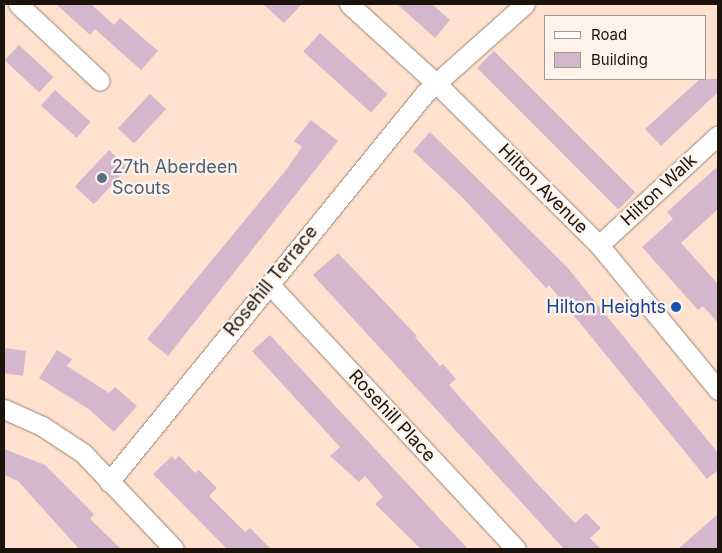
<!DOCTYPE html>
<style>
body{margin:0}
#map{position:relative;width:722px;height:553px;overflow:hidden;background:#fee2cf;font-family:Inter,sans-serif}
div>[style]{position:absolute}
.building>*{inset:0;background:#d5b7cd;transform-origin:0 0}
.roads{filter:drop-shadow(0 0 1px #9b8270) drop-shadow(0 0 1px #9b8270)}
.street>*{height:19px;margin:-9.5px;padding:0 9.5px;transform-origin:9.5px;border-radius:9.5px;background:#fff}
.dots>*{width:14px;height:14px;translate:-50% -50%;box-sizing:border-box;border:2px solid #fef3eb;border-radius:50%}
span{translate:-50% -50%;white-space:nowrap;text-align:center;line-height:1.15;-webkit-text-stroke:4.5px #fef3eb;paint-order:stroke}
.service-label{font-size:18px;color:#4e5e75}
.left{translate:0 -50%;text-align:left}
.street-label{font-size:18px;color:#1c130c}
.transit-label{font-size:18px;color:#164399}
.right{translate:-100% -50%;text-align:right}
.frame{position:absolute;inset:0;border:5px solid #1c130c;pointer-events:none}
.legend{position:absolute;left:544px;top:15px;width:162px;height:65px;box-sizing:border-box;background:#fef3eb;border:1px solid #a49992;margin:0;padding:6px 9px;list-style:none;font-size:15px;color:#1c130c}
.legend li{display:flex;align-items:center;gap:10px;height:25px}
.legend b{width:25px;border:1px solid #a49992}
</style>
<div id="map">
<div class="building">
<i style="clip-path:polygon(56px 4px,91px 4px,114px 25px,120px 18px,158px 51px,141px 70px,95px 29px,90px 35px)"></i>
<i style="clip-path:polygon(263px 4px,302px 4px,284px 23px)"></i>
<i style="clip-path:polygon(397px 4px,432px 4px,450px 20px,435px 38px)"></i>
<i style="left:320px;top:33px;width:91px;height:25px;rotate:42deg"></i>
<i style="left:19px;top:45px;width:47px;height:21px;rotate:43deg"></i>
<i style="left:494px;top:51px;width:200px;height:24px;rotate:45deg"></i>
<i style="clip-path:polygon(700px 79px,718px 79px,718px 92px,661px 146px,645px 129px)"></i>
<i style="left:55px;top:90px;width:48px;height:21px;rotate:42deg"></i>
<i style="left:150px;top:94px;width:22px;height:47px;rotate:43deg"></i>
<i style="clip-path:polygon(311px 120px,338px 141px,168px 356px,147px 339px,286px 170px,302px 147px,294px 141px)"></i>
<i style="clip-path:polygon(430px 132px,567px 267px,718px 453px,718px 470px,707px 479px,549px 285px,546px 288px,462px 197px,413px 151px)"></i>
<i style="left:109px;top:150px;width:26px;height:50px;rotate:43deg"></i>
<i style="clip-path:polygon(718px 166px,718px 209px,681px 243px,718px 284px,718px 323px,703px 306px,698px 310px,642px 247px,673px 219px,667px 212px)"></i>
<i style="clip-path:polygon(338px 253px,417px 336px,415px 337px,440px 366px,443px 364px,456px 379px,449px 385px,532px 478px,575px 523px,586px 513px,601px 528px,590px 538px,601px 549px,564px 549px,313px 275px)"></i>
<i style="clip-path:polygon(270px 335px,312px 381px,468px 549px,421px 549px,375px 504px,383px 497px,365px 476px,359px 482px,330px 456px,340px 447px,252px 351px)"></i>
<i style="clip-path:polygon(4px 348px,26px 351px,23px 376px,4px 373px)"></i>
<i style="clip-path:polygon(57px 350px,72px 359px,67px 366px,109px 393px,115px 387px,137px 406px,114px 432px,90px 410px,39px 378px)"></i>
<i style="clip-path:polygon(4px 449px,45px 465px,94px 514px,90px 519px,121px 549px,79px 549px,18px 481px,4px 475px)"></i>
<i style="clip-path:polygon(172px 456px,175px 460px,179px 456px,195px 473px,199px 470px,217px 488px,209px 496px,245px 532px,250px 528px,271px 549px,227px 549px,153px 474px)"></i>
<i style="clip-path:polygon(718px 514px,718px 549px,678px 549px)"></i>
</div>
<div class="roads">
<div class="street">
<i style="left:18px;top:4px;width:112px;rotate:43.2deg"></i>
<i style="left:349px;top:4px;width:120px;rotate:42.3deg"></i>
<i style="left:438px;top:85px;width:227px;rotate:44.8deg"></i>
<i style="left:599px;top:245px;width:188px;rotate:50.6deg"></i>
<i style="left:599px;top:245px;width:162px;rotate:-42.7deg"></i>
<i style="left:269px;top:284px;width:362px;rotate:47deg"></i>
<i style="left:4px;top:409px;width:42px;rotate:24.1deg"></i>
<i style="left:42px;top:426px;width:49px;rotate:33.4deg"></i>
<i style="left:83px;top:453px;width:132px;rotate:46.5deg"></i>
<i style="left:109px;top:482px;width:500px;rotate:-50.9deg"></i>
<i style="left:424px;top:94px;width:135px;rotate:-41.7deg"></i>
</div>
</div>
<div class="dots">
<i style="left:102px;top:178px;background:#5c6f8a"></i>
<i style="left:676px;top:307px;background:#1a4fb4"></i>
</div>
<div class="service-label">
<span class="left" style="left:112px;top:178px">27th Aberdeen<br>Scouts</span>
</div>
<div class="street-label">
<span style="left:543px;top:189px;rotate:45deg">Hilton Avenue</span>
<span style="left:659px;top:190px;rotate:-43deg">Hilton Walk</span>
<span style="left:271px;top:281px;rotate:-51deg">Rosehill Terrace</span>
<span style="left:392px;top:416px;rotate:47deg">Rosehill Place</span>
</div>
<div class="transit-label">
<span class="right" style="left:666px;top:307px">Hilton Heights</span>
</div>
<div class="frame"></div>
<ul class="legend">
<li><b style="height:6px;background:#fff"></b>Road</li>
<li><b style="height:14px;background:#d5b7cd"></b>Building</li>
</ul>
</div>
